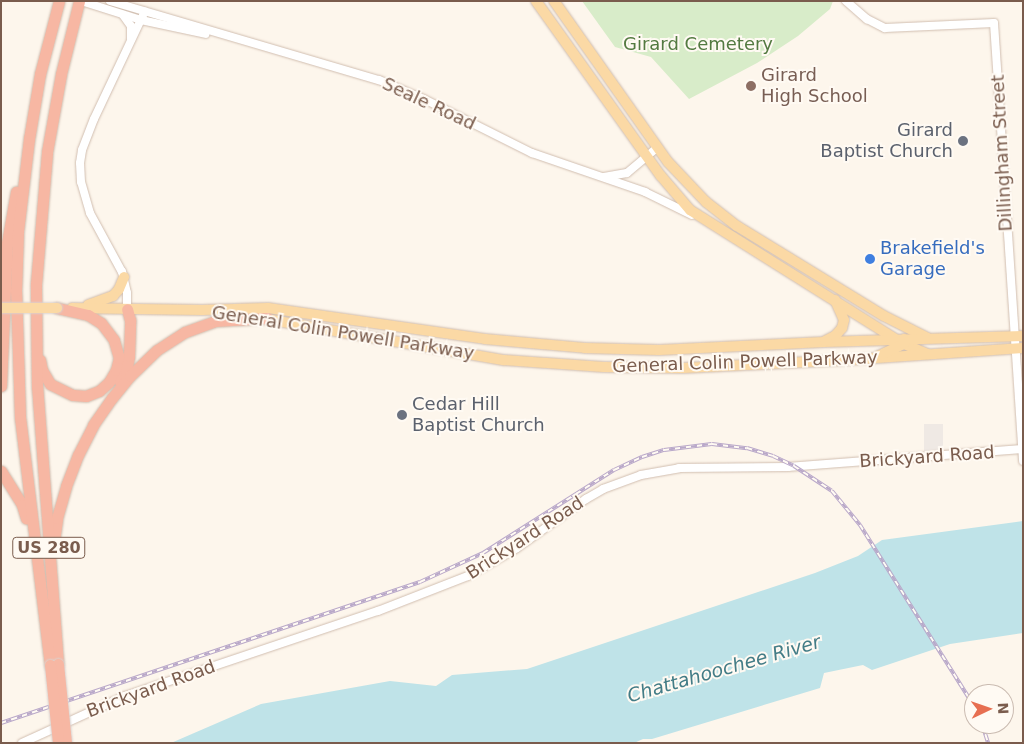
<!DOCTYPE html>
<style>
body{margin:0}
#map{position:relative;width:1024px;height:744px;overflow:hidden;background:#fdf6ec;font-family:"DejaVu Sans",sans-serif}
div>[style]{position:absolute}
.industrial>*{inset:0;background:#efe9e4;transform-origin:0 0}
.green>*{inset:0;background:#d8ecc9}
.water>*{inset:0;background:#bfe3e8}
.roads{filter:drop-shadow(0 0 1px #d1beb0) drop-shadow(0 0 1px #d1beb0)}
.minor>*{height:8px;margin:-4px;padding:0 4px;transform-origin:4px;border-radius:4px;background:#fff}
.major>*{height:10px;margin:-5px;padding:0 5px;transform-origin:5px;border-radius:5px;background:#fbd9a5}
.highway>*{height:11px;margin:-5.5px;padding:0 5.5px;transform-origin:5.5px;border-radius:5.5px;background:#f7b7a3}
.rail>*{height:4px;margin-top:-2px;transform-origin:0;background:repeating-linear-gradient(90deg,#fffaf3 0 5.5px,#b9a8c9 0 11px);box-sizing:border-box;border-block:1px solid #b9a8c9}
.bridges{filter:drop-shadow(0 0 1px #dad1cd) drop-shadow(0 0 1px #dad1cd)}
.major-bridge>*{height:10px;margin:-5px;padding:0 5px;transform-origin:5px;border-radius:5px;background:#fbd9a5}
.highway-bridge>*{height:11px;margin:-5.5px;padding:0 5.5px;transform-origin:5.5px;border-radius:5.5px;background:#f7b7a3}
.dots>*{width:14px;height:14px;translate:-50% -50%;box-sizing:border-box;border:2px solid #fffaf3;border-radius:50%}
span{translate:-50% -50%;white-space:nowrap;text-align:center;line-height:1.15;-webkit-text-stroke:4px #fffaf3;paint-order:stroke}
.shield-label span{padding:1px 4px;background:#fffaf3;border:1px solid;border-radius:4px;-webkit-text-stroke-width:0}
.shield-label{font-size:16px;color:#7a5c4d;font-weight:700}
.park-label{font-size:18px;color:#537a41}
.education-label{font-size:18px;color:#785e54}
.left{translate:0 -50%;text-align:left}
.street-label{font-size:18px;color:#7a5c4d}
.worship-label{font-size:18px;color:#5b616d}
.right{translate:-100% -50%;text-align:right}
.shop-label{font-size:18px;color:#366cbe}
.water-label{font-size:19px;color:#437c86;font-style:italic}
.frame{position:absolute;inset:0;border:2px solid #7a5c4d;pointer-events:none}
.north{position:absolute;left:964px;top:684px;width:50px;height:50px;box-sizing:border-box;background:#fffaf3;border:1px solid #cabbb1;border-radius:50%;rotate:87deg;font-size:14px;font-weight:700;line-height:20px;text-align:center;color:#7a5c4d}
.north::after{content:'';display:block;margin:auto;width:18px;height:22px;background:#e76f51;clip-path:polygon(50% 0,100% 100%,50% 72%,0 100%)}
</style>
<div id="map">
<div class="industrial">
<i style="left:924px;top:424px;width:19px;height:28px"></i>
</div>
<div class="green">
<i style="clip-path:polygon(582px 1px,833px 1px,830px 9px,798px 36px,757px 63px,689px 99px,651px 57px,615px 47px)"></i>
</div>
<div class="water">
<i style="clip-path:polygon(1023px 521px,1023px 633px,950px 644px,872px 670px,863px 665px,824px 673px,820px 688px,652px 739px,643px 739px,634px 743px,171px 743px,261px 704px,390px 681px,436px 686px,452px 675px,527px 669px,815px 573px,858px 556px,882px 540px)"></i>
</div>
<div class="roads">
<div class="minor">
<i style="left:81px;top:1px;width:63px;rotate:17.6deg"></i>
<i style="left:141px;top:20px;width:66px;rotate:12.2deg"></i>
<i style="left:110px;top:1px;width:280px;rotate:16.4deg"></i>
<i style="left:379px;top:80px;width:49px;rotate:22.9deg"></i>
<i style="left:424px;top:99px;width:121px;rotate:26.6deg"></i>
<i style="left:532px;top:153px;width:120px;rotate:19deg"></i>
<i style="left:645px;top:192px;width:52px;rotate:26.1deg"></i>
<i style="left:846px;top:1px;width:28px;rotate:41deg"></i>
<i style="left:867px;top:19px;width:20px;rotate:27deg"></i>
<i style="left:885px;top:28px;width:109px;rotate:-2.6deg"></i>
<i style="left:994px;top:23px;width:439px;rotate:86.2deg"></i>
<i style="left:123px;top:15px;width:14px;rotate:54deg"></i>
<i style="left:131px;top:26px;width:13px;rotate:90deg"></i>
<i style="left:604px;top:177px;width:23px;rotate:-10deg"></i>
<i style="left:627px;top:173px;width:40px;rotate:-40deg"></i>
<i style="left:127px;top:309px;width:16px;rotate:-90deg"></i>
<i style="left:127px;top:293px;width:22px;rotate:-103deg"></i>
<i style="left:122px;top:272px;width:67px;rotate:-118.5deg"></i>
<i style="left:90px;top:213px;width:32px;rotate:-106deg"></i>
<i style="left:81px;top:182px;width:19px;rotate:-93deg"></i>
<i style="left:80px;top:163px;width:13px;rotate:-81deg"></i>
<i style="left:82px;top:150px;width:33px;rotate:-69deg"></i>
<i style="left:94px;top:119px;width:119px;rotate:-64.7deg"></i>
<i style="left:22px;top:743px;width:113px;rotate:-24.5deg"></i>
<i style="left:125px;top:696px;width:267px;rotate:-18.6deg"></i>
<i style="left:378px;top:611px;width:97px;rotate:-21.3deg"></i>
<i style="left:468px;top:576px;width:56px;rotate:-29.7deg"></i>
<i style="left:517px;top:548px;width:85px;rotate:-35.4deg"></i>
<i style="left:586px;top:499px;width:20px;rotate:-30deg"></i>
<i style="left:603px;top:489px;width:40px;rotate:-20.2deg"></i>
<i style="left:641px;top:475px;width:39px;rotate:-10deg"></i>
<i style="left:679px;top:468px;width:109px;rotate:-0.5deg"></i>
<i style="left:788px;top:467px;width:234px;rotate:-4.4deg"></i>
</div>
<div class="major">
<i style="left:536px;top:1px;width:215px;rotate:54.5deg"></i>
<i style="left:661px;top:176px;width:45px;rotate:49.5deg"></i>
<i style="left:690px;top:210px;width:252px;rotate:32.1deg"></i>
<i style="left:904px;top:344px;width:26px;rotate:23deg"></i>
<i style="left:554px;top:1px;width:197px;rotate:54.7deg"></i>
<i style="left:668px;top:162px;width:55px;rotate:46.5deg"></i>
<i style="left:706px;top:202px;width:39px;rotate:38deg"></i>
<i style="left:737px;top:226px;width:172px;rotate:31.5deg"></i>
<i style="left:884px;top:316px;width:49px;rotate:26.6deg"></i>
<i style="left:88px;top:305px;width:27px;rotate:-20deg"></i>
<i style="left:113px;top:296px;width:9px;rotate:-49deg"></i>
<i style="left:119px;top:289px;width:13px;rotate:-67deg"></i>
<i style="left:72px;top:308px;width:130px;rotate:0.9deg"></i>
<i style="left:202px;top:310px;width:66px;rotate:-1.7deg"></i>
<i style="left:268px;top:308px;width:219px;rotate:8.1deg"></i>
<i style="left:485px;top:339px;width:100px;rotate:5.1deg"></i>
<i style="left:585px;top:348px;width:74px;rotate:1.5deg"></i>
<i style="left:659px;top:350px;width:165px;rotate:-2.8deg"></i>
<i style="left:824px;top:342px;width:199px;rotate:-1.7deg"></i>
<i style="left:260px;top:318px;width:248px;rotate:9.8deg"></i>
<i style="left:504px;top:360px;width:100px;rotate:4deg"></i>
<i style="left:604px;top:367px;width:79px;rotate:0.7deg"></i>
<i style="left:683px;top:368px;width:164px;rotate:-2.8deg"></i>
<i style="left:847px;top:360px;width:176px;rotate:-3.9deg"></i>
<i style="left:825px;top:341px;width:11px;rotate:-27deg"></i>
<i style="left:835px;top:336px;width:11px;rotate:-49deg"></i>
<i style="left:842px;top:328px;width:8px;rotate:-76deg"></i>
<i style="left:844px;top:320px;width:22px;rotate:-114deg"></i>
<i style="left:878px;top:356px;width:29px;rotate:-25deg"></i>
<i style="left:904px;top:344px;width:5px;rotate:-90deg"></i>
</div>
<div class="highway">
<i style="left:40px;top:360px;width:10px;rotate:79deg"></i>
<i style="left:42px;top:370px;width:16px;rotate:60deg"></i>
<i style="left:50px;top:384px;width:25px;rotate:26deg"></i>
<i style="left:73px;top:395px;width:13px;rotate:4deg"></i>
<i style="left:86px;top:396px;width:14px;rotate:-21deg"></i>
<i style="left:99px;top:391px;width:13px;rotate:-42deg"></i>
<i style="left:109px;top:382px;width:14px;rotate:-60deg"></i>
<i style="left:116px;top:370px;width:12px;rotate:-76deg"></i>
<i style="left:119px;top:358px;width:19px;rotate:-106deg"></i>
<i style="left:114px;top:340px;width:21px;rotate:-127deg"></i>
<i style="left:101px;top:323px;width:15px;rotate:-148deg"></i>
<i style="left:88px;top:315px;width:32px;rotate:-167deg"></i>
<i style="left:120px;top:382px;width:12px;rotate:-59deg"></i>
<i style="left:126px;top:372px;width:16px;rotate:-79deg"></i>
<i style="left:129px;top:356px;width:36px;rotate:-88deg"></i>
<i style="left:130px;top:320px;width:11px;rotate:-105deg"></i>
<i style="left:1px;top:386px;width:143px;rotate:-87.6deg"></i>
<i style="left:7px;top:243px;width:52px;rotate:-80deg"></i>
<i style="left:1px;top:471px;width:40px;rotate:58deg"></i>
<i style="left:22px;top:505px;width:14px;rotate:73deg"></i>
<i style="left:53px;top:548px;width:30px;rotate:-82deg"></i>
<i style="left:57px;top:518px;width:33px;rotate:-74deg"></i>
<i style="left:66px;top:486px;width:33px;rotate:-69deg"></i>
<i style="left:78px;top:455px;width:34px;rotate:-63deg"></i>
<i style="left:93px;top:425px;width:33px;rotate:-55deg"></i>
<i style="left:112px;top:398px;width:28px;rotate:-51deg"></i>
<i style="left:130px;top:376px;width:37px;rotate:-44deg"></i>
<i style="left:157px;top:350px;width:33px;rotate:-33deg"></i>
<i style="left:185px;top:332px;width:32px;rotate:-20deg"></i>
<i style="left:215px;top:321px;width:52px;rotate:-3.3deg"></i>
<i style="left:58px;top:664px;width:278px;rotate:-94.3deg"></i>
<i style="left:37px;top:387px;width:103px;rotate:-90.6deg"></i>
<i style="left:36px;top:284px;width:132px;rotate:-85.2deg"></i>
<i style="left:47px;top:152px;width:79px;rotate:-79.8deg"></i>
<i style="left:61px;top:74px;width:75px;rotate:-76.1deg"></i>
<i style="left:50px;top:665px;width:250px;rotate:-96.9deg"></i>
<i style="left:20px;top:417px;width:126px;rotate:-91.8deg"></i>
<i style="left:16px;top:291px;width:60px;rotate:-88.1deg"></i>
<i style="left:18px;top:231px;width:93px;rotate:-83.2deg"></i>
<i style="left:29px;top:139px;width:66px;rotate:-80.4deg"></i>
<i style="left:40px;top:74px;width:75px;rotate:-75.4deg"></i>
</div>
</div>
<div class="rail">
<i style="left:1px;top:723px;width:442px;rotate:-18.6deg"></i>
<i style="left:420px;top:582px;width:69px;rotate:-24.7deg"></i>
<i style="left:483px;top:553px;width:155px;rotate:-32.4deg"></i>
<i style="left:614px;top:470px;width:31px;rotate:-25deg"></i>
<i style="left:642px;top:457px;width:23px;rotate:-18deg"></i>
<i style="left:664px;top:450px;width:48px;rotate:-7.1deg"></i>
<i style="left:712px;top:444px;width:35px;rotate:7deg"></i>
<i style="left:747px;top:448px;width:27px;rotate:17deg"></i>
<i style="left:773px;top:456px;width:23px;rotate:25deg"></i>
<i style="left:794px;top:466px;width:45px;rotate:33.3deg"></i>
<i style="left:832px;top:491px;width:44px;rotate:50.5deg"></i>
<i style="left:860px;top:525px;width:214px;rotate:57.8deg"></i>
<i style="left:982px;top:724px;width:20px;rotate:72deg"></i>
</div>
<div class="bridges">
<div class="major-bridge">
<i style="left:1px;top:308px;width:56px"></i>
</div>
<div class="highway-bridge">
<i style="left:58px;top:664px;width:79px;rotate:84.2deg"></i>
<i style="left:50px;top:665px;width:78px;rotate:84.1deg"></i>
</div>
</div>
<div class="dots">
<i style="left:751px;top:86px;background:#8d6e63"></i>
<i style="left:963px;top:141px;background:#6b7280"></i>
<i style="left:870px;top:259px;background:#3f7fe0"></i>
<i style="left:402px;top:415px;background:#6b7280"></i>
</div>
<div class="shield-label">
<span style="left:49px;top:548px">US 280</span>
</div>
<div class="park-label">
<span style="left:698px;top:44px">Girard Cemetery</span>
</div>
<div class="education-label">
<span class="left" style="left:761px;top:86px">Girard<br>High School</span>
</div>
<div class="street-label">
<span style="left:429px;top:104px;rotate:25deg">Seale Road</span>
<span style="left:1002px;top:153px;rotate:-93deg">Dillingham Street</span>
<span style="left:343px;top:333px;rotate:9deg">General Colin Powell Parkway</span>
<span style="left:745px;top:362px;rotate:-2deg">General Colin Powell Parkway</span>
<span style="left:927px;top:457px;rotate:-4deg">Brickyard Road</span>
<span style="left:525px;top:538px;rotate:-33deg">Brickyard Road</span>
<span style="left:151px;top:689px;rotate:-20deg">Brickyard Road</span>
</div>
<div class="worship-label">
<span class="right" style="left:953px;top:141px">Girard<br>Baptist Church</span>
<span class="left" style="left:412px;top:415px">Cedar Hill<br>Baptist Church</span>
</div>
<div class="shop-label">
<span class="left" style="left:880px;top:259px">Brakefield's<br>Garage</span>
</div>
<div class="water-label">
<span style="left:724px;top:669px;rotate:-16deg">Chattahoochee River</span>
</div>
<div class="frame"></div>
<div class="north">N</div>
</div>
